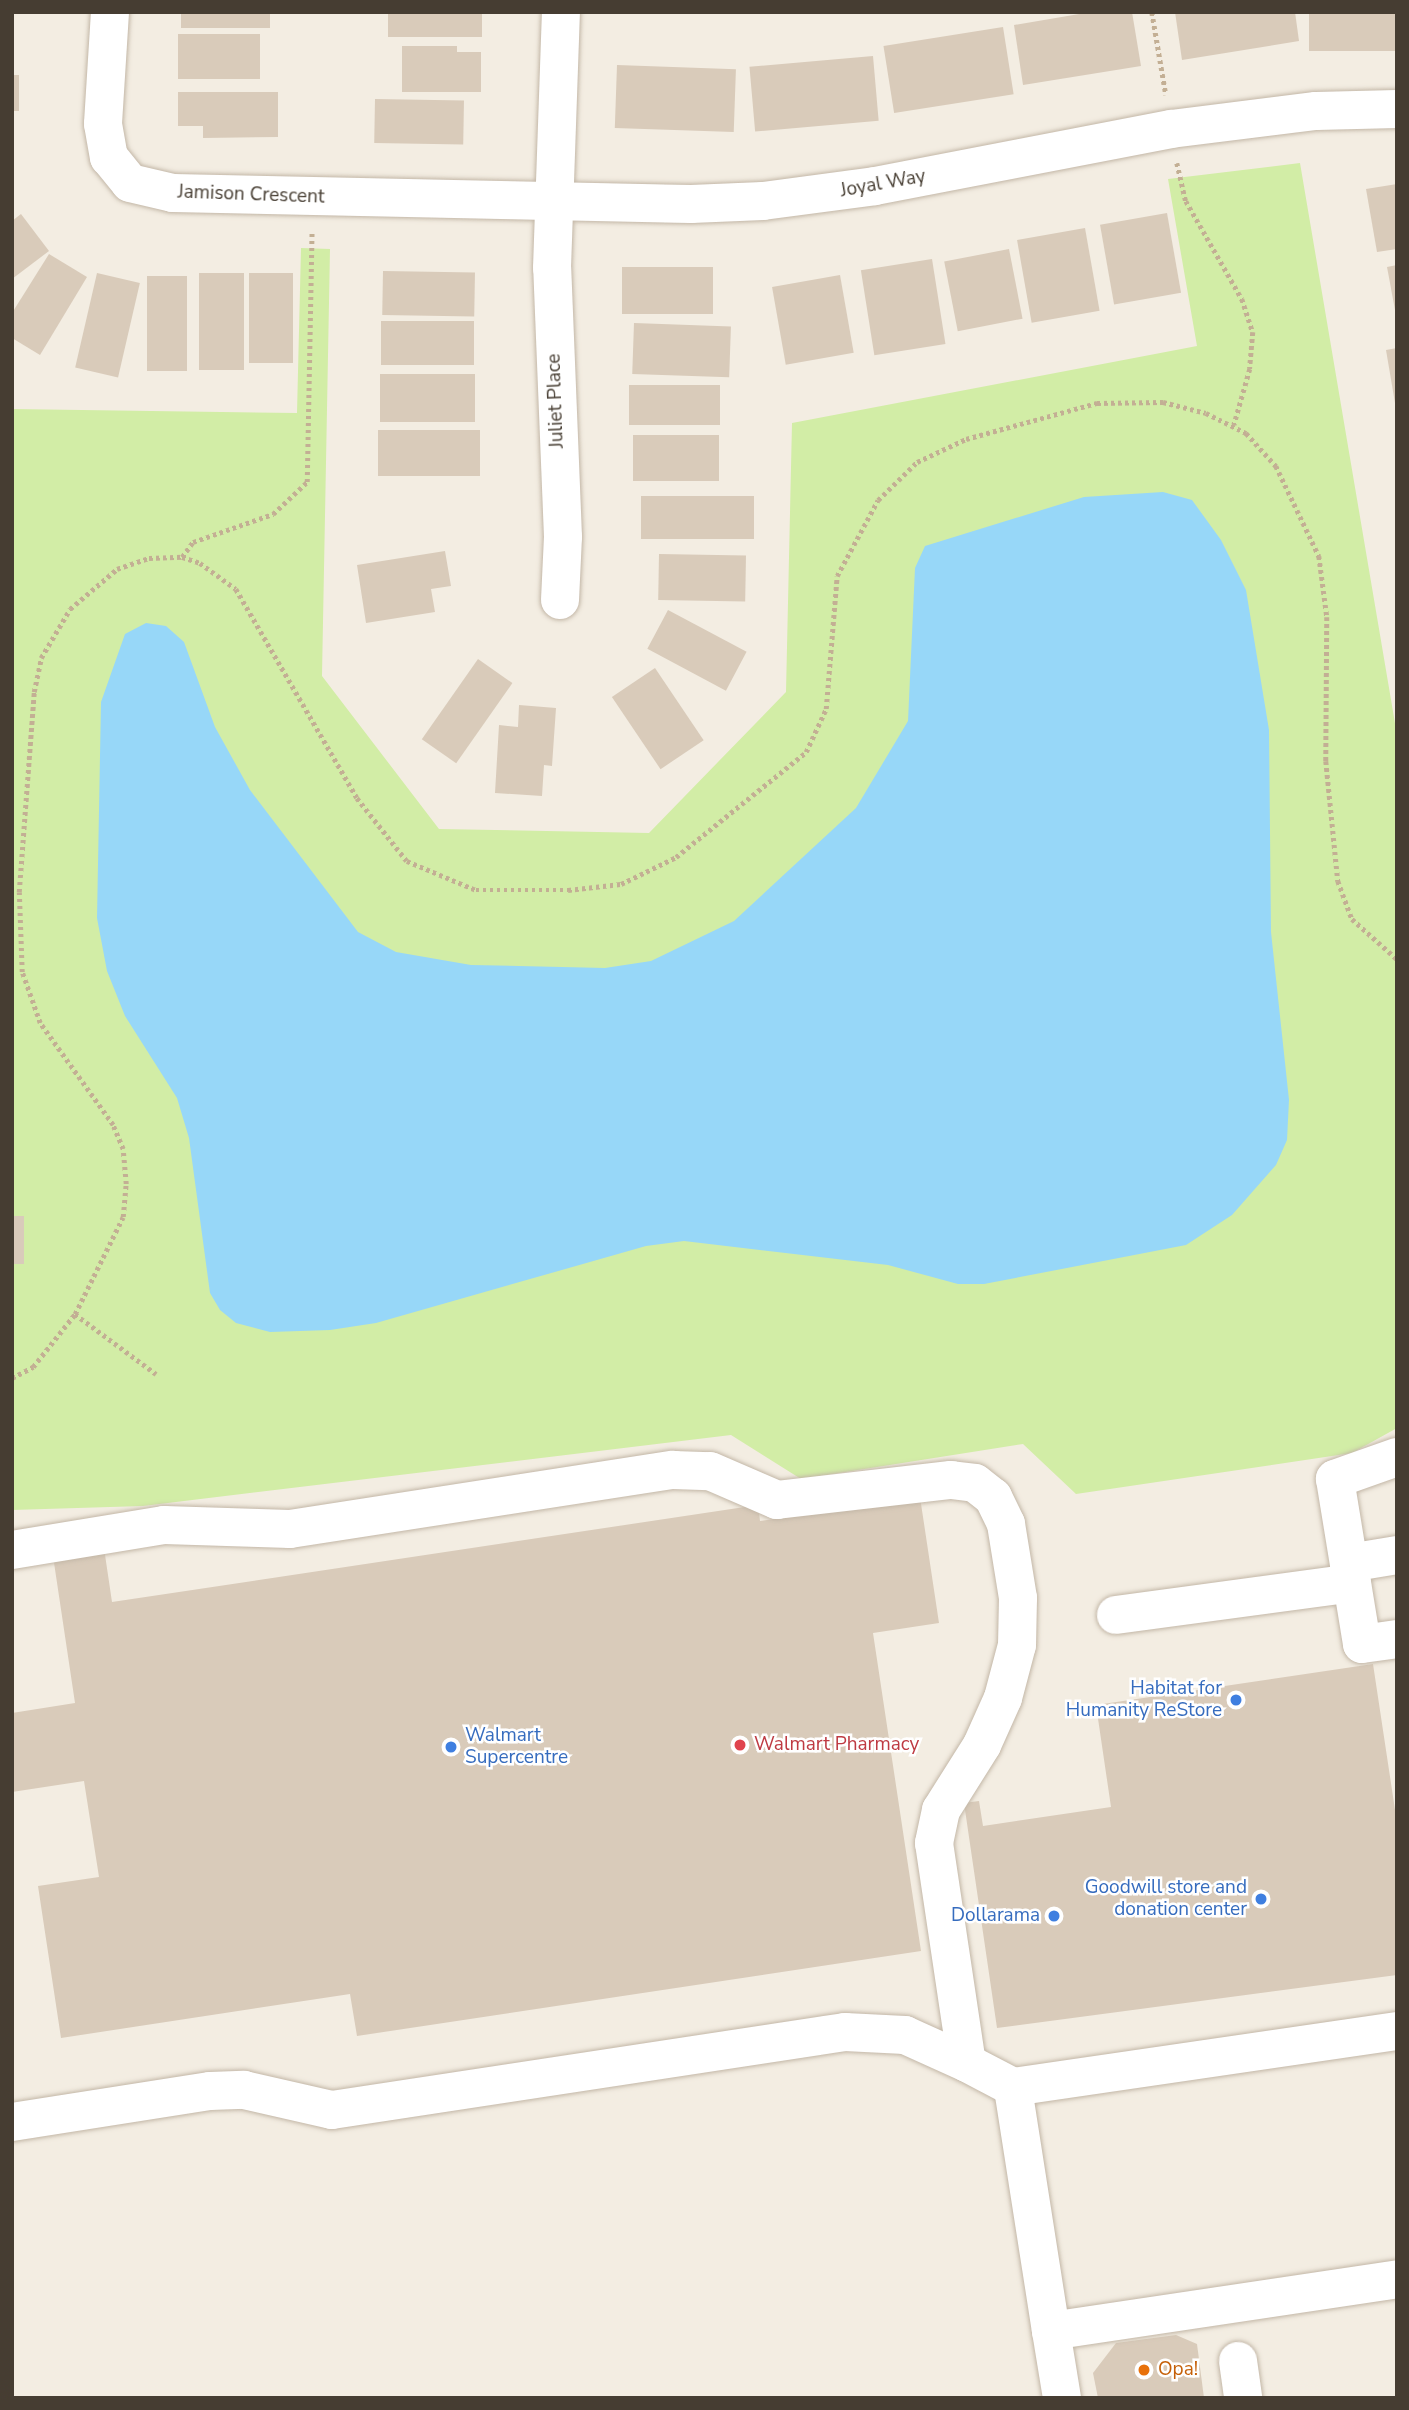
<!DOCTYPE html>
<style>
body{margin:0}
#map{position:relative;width:1409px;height:2410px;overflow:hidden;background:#f3ede2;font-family:"Nunito Sans",sans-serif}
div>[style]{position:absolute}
.green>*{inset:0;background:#d2eda6}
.water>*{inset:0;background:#97d7f8}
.building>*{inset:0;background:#d9cbba;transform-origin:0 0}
.path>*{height:4.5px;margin-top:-2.25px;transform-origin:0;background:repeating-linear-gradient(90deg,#c3af94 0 3.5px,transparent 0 7px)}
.roads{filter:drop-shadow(0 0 2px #c3b7a7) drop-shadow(0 0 2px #c3b7a7)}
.minor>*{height:38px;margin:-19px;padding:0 19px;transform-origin:19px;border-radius:19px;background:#fff}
.dots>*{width:19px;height:19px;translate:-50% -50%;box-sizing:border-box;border:4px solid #fff;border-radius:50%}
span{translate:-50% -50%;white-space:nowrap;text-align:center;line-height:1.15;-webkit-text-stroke:5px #fff;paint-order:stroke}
.street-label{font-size:19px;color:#463d32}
.shop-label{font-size:19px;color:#366cbe}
.right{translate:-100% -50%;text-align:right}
.left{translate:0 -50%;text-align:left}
.health-label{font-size:19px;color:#be3a42}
.food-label{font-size:19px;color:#c56008}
.frame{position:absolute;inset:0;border:14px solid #463d32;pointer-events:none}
</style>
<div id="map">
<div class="green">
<i style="clip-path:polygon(1300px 163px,1397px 735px,1397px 1428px,1352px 1453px,1076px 1494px,1023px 1444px,801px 1479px,731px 1435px,143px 1506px,12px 1510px,12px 409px,297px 413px,301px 248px,330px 249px,322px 676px,439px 829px,649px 833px,786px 692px,792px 423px,1197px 346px,1168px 179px)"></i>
</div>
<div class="water">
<i style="clip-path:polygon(1163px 492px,1192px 500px,1221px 540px,1246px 590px,1269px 730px,1271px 932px,1289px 1100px,1287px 1140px,1276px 1165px,1232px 1215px,1186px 1245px,984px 1284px,958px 1284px,888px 1265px,684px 1241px,646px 1246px,376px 1323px,330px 1330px,270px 1332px,236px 1323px,220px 1310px,210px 1293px,189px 1138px,177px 1098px,125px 1016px,107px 971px,97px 918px,101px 702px,125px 634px,146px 623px,166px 626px,184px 642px,215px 727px,250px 790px,358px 932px,396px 952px,471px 965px,605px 968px,651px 961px,734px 921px,856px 808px,908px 721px,915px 568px,925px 546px,1084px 497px)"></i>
</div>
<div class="building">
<i style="left:181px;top:12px;width:89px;height:16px"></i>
<i style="left:388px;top:12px;width:94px;height:25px"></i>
<i style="clip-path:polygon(1091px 12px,1132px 12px,1141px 66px,1023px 85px,1014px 25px)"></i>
<i style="clip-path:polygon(1175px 12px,1295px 12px,1299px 41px,1182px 60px)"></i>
<i style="left:1309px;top:12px;width:88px;height:39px"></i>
<i style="left:1003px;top:27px;width:68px;height:121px;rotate:81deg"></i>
<i style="left:178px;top:34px;width:82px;height:45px"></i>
<i style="clip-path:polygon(402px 46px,457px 46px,457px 52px,481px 52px,481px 92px,402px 92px)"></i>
<i style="left:873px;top:56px;width:65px;height:124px;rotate:85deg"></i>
<i style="left:617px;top:65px;width:119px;height:63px;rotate:2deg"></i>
<i style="left:12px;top:75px;width:7px;height:36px"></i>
<i style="clip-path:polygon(178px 92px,278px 92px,278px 137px,203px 138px,203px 126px,178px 126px)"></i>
<i style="left:375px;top:99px;width:89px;height:44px;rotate:1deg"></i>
<i style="clip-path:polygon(1397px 184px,1397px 249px,1377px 252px,1366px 189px)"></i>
<i style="left:1167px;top:213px;width:81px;height:68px;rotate:80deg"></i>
<i style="clip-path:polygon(21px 214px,49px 251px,12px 279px,12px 221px)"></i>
<i style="left:1085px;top:228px;width:84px;height:69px;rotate:80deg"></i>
<i style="left:1009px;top:249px;width:71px;height:66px;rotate:79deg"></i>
<i style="clip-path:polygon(49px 254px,87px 277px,40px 355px,12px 338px,12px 313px)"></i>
<i style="left:932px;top:259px;width:86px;height:72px;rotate:81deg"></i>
<i style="clip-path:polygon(1397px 265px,1397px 310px,1395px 310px,1387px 267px)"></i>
<i style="left:622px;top:267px;width:91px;height:47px"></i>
<i style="left:383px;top:271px;width:92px;height:44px;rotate:1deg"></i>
<i style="left:97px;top:273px;width:44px;height:97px;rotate:13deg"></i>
<i style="left:199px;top:273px;width:45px;height:97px"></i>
<i style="left:249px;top:273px;width:44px;height:90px"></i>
<i style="left:840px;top:275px;width:79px;height:69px;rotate:80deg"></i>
<i style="left:147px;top:276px;width:40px;height:95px"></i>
<i style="left:381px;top:321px;width:93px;height:44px"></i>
<i style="left:634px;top:323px;width:97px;height:51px;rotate:2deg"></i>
<i style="clip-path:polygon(1397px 348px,1397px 403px,1395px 403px,1386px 350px)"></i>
<i style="left:380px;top:374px;width:95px;height:48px"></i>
<i style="left:629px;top:385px;width:91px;height:40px"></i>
<i style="left:480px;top:430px;width:46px;height:102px;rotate:90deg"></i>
<i style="left:633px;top:435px;width:86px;height:46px"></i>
<i style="left:641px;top:496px;width:113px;height:43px"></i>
<i style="clip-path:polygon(445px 551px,451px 586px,431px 589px,435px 612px,366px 623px,357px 565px)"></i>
<i style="left:659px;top:554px;width:87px;height:46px;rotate:1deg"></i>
<i style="left:668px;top:610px;width:89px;height:44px;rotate:28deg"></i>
<i style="left:478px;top:659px;width:42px;height:98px;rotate:35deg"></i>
<i style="left:655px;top:668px;width:87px;height:52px;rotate:56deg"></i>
<i style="clip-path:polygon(519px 705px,556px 708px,552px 766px,544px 765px,542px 796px,495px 793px,499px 725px,518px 727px)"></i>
<i style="left:12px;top:1216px;width:12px;height:48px"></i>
<i style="clip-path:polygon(920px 1497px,939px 1623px,873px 1633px,921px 1951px,357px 2036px,350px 1994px,61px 2038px,38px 1886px,99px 1877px,84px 1781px,12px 1792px,12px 1713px,75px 1703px,53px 1556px,104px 1548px,112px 1602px,758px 1505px,760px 1521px)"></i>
<i style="clip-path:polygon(1373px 1664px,1397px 1823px,1397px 1975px,997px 2028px,964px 1803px,979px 1801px,983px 1826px,1111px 1807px,1096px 1705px)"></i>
<i style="clip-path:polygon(1176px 2335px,1197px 2344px,1204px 2398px,1098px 2398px,1093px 2373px,1116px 2343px)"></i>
</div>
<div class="path">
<i style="left:1152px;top:12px;width:84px;rotate:80.4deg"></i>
<i style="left:1177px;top:163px;width:39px;rotate:77deg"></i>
<i style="left:1186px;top:201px;width:113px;rotate:60.3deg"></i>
<i style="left:1242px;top:299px;width:35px;rotate:72deg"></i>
<i style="left:1253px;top:332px;width:37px;rotate:95deg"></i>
<i style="left:1250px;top:369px;width:58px;rotate:105.9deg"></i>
<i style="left:182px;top:557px;width:19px;rotate:-54deg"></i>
<i style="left:193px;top:542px;width:85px;rotate:-19.3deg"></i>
<i style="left:273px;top:514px;width:47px;rotate:-43.3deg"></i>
<i style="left:307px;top:482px;width:250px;rotate:-88.9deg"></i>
<i style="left:75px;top:1314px;width:101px;rotate:36.5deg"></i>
<i style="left:12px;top:1378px;width:24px;rotate:-28deg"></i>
<i style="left:33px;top:1367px;width:68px;rotate:-51.6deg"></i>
<i style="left:75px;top:1314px;width:108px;rotate:-63.7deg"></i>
<i style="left:123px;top:1217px;width:33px;rotate:-85deg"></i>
<i style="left:126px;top:1184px;width:35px;rotate:-95deg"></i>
<i style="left:123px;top:1149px;width:26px;rotate:-113deg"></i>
<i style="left:113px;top:1125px;width:125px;rotate:-125.6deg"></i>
<i style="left:40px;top:1023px;width:54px;rotate:-109.4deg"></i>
<i style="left:22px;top:972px;width:80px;rotate:-92.1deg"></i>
<i style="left:19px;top:892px;width:201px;rotate:-85.7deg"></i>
<i style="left:34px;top:692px;width:35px;rotate:-78deg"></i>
<i style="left:41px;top:658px;width:57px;rotate:-59.4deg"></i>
<i style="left:70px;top:609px;width:62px;rotate:-40.4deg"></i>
<i style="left:117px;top:569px;width:34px;rotate:-19deg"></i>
<i style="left:149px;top:558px;width:33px;rotate:-2deg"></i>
<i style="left:182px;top:557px;width:19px;rotate:18deg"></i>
<i style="left:200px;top:563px;width:44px;rotate:35.8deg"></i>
<i style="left:236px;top:589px;width:241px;rotate:59.9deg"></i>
<i style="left:357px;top:798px;width:80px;rotate:51.6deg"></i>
<i style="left:407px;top:861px;width:75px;rotate:22.8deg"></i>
<i style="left:476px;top:890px;width:92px"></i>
<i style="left:568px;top:890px;width:53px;rotate:-6.5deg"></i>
<i style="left:621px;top:884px;width:61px;rotate:-26.1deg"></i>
<i style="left:676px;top:857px;width:167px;rotate:-38.9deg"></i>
<i style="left:806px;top:752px;width:47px;rotate:-65.1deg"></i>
<i style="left:826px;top:709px;width:133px;rotate:-85.3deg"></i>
<i style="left:837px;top:576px;width:86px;rotate:-61.7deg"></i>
<i style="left:878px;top:500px;width:54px;rotate:-44.3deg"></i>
<i style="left:917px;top:462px;width:54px;rotate:-25.1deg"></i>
<i style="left:966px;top:439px;width:136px;rotate:-15.4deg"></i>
<i style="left:1097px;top:403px;width:66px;rotate:-0.9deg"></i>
<i style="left:1163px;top:402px;width:44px;rotate:14.3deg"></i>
<i style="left:1206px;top:413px;width:45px;rotate:26.6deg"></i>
<i style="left:1246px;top:433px;width:45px;rotate:47.7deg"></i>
<i style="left:1276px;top:466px;width:100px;rotate:64.5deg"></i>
<i style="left:1319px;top:556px;width:62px;rotate:82.5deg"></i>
<i style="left:1327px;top:617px;width:144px;rotate:90.4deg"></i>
<i style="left:1326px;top:761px;width:121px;rotate:84.3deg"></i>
<i style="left:1338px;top:881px;width:40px;rotate:69.8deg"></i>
<i style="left:1352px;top:919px;width:60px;rotate:41.6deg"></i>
</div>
<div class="roads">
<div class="minor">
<i style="left:110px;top:12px;width:112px;rotate:93.6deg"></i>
<i style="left:103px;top:124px;width:34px;rotate:80deg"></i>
<i style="left:109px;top:157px;width:33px;rotate:51deg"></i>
<i style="left:130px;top:183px;width:44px;rotate:13.1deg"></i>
<i style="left:173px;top:193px;width:518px;rotate:1.22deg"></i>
<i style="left:691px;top:204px;width:72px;rotate:-2.4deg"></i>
<i style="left:763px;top:201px;width:113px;rotate:-7.6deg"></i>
<i style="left:875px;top:186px;width:301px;rotate:-10.9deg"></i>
<i style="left:1171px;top:129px;width:146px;rotate:-7.1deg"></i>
<i style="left:1316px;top:111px;width:81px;rotate:-1.4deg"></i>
<i style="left:560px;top:600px;width:63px;rotate:-87.3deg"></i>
<i style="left:563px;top:537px;width:269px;rotate:-92.3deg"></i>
<i style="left:552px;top:268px;width:256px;rotate:-88deg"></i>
<i style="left:1397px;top:1457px;width:66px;rotate:160.5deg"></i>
<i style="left:1335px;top:1479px;width:167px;rotate:80.7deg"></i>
<i style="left:1362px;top:1644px;width:35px;rotate:-8deg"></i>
<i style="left:12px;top:1550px;width:154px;rotate:-9.3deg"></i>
<i style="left:164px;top:1525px;width:126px;rotate:1.8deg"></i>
<i style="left:290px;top:1529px;width:388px;rotate:-8.8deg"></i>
<i style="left:673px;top:1470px;width:37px;rotate:2deg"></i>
<i style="left:710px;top:1471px;width:73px;rotate:23.4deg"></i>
<i style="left:777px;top:1500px;width:175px;rotate:-6.6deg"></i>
<i style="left:951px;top:1480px;width:24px;rotate:7deg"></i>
<i style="left:975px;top:1483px;width:23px;rotate:38deg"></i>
<i style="left:993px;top:1497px;width:30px;rotate:64deg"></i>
<i style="left:1006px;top:1524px;width:75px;rotate:80.8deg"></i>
<i style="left:1018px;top:1598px;width:47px;rotate:91.2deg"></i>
<i style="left:1017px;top:1645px;width:55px;rotate:104.8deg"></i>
<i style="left:1003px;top:1698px;width:51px;rotate:114.1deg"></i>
<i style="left:982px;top:1745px;width:77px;rotate:122.2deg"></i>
<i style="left:941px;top:1810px;width:34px;rotate:102deg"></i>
<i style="left:934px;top:1843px;width:222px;rotate:81.5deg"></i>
<i style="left:967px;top:2063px;width:52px;rotate:27.6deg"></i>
<i style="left:1349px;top:1563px;width:49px;rotate:-9.5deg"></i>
<i style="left:1116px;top:1615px;width:238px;rotate:-7.7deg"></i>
<i style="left:12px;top:2122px;width:200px;rotate:-8.9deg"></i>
<i style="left:210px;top:2091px;width:34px;rotate:-2deg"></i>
<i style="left:244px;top:2090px;width:90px;rotate:12.8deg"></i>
<i style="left:332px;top:2110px;width:519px;rotate:-8.65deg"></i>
<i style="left:845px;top:2032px;width:60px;rotate:2.9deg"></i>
<i style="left:905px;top:2035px;width:68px;rotate:24.3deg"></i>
<i style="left:1051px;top:2331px;width:247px;rotate:-98.9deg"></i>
<i style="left:1013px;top:2087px;width:388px;rotate:-8.3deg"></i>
<i style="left:1238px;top:2361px;width:37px;rotate:82deg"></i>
<i style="left:1062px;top:2398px;width:68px;rotate:-99.3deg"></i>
<i style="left:1051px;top:2331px;width:350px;rotate:-8.5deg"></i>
</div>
</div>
<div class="dots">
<i style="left:1236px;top:1700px;background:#3f7fe0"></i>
<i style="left:740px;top:1745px;background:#e0444e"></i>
<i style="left:451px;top:1747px;background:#3f7fe0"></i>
<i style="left:1261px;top:1899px;background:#3f7fe0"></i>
<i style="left:1054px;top:1916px;background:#3f7fe0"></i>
<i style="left:1144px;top:2370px;background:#e8710a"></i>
</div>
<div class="street-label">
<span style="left:883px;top:184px;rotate:-10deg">Joyal Way</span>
<span style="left:251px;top:195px;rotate:2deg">Jamison Crescent</span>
<span style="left:556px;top:401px;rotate:-92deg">Juliet Place</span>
</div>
<div class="shop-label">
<span class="right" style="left:1222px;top:1700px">Habitat for<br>Humanity ReStore</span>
<span class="left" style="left:465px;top:1747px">Walmart<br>Supercentre</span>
<span class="right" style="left:1247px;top:1899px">Goodwill store and<br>donation center</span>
<span class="right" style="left:1040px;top:1916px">Dollarama</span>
</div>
<div class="health-label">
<span class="left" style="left:754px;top:1745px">Walmart Pharmacy</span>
</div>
<div class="food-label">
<span class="left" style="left:1158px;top:2370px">Opa!</span>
</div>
<div class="frame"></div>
</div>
